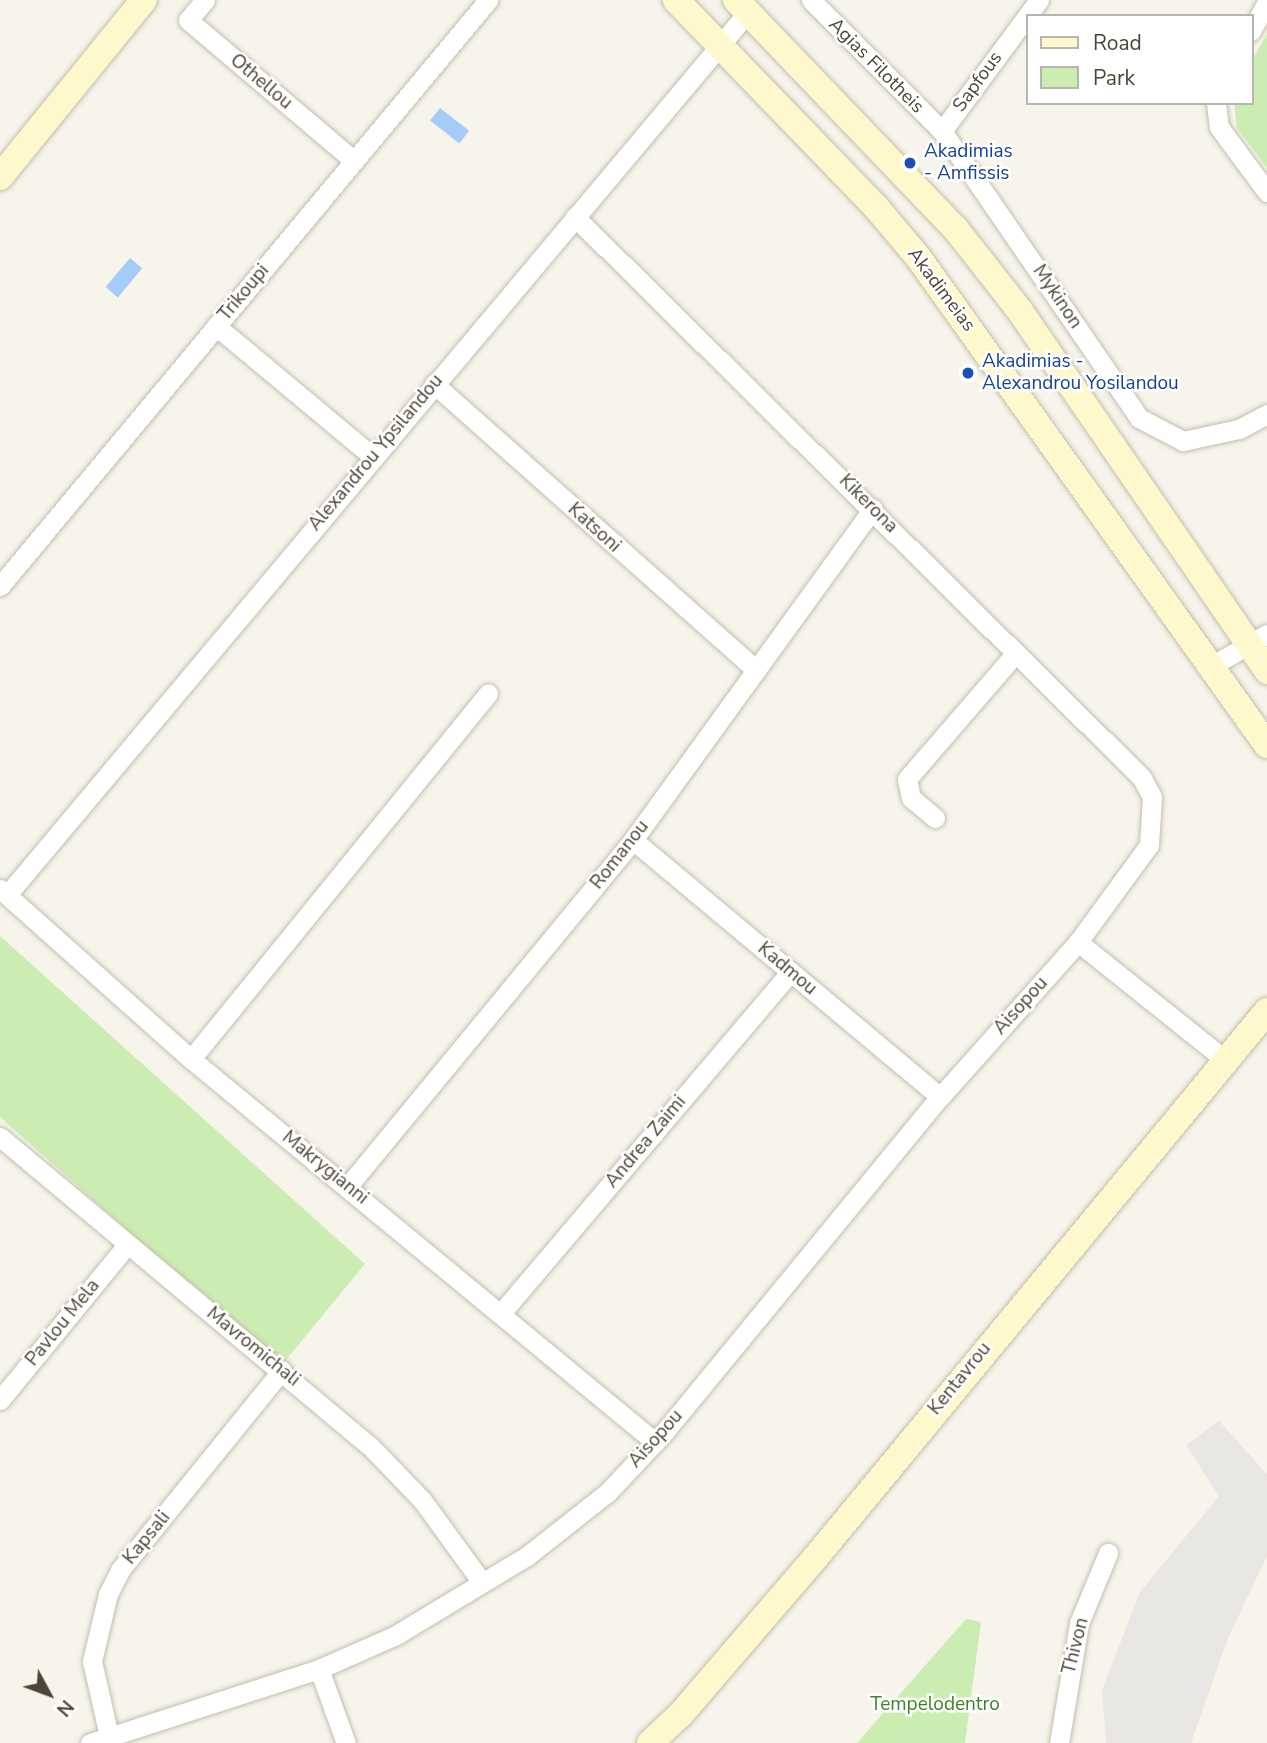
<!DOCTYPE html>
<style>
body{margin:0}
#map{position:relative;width:1267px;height:1743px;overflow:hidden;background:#f7f4eb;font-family:"Nunito Sans",sans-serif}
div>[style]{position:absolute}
.green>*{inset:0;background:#ccedb2}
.parking>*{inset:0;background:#e8e7e3}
.water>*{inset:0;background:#a4ccf6;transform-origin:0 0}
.roads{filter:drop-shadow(0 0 2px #c3bead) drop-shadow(0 0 2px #c3bead)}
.street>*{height:19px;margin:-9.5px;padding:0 9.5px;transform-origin:9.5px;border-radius:9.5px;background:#fff}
.secondary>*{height:26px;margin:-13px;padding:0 13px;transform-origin:13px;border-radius:13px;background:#fff8cd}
.dots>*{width:19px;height:19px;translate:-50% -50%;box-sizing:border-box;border:4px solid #fff;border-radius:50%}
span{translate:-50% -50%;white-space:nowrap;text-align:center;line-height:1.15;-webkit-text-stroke:5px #fff;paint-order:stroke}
.street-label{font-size:19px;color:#4c4638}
.transit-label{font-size:19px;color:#164399}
.left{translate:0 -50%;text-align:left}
.park-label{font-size:19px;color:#3e8425}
.legend{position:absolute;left:1026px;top:14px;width:228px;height:91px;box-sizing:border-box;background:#fff;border:2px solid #b7b5af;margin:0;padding:9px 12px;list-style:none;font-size:21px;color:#4c4638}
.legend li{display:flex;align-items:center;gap:14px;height:35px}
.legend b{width:35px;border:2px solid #b7b5af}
.north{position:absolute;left:14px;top:1659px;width:70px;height:70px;-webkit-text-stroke:5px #fff;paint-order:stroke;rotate:131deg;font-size:19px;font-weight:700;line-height:28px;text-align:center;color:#4c4638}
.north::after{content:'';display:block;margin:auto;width:24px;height:32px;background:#4c4638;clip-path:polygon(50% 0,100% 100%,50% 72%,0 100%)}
</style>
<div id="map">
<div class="green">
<i style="clip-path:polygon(1267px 34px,1267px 168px,1237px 128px,1234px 103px,1251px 103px,1251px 62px)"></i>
<i style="clip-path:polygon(0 936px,365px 1264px,285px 1361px,197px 1292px,0 1117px)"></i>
<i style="clip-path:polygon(966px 1619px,981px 1622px,965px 1743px,857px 1743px)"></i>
</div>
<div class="parking">
<i style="clip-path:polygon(1219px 1421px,1267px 1474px,1267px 1556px,1228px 1638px,1191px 1743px,1106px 1743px,1102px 1690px,1140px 1592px,1219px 1496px,1186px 1445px)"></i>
</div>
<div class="water">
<i style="left:440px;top:108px;width:37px;height:16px;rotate:38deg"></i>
<i style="left:130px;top:258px;width:16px;height:38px;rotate:40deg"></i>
</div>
<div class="roads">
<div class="street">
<i style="left:205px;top:0;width:26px;rotate:130deg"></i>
<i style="left:188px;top:20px;width:218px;rotate:40.3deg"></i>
<i style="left:811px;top:0;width:185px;rotate:45deg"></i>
<i style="left:942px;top:131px;width:348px;rotate:55.5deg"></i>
<i style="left:1139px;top:418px;width:50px;rotate:27.6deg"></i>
<i style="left:1183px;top:441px;width:57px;rotate:-12.1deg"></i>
<i style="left:1239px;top:429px;width:32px;rotate:-28deg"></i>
<i style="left:1251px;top:31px;width:33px;rotate:-61deg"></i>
<i style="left:1216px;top:103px;width:24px;rotate:83deg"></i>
<i style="left:1219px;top:127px;width:81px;rotate:53.6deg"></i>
<i style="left:942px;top:131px;width:163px;rotate:-53.5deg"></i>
<i style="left:216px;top:326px;width:203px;rotate:39.8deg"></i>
<i style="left:434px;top:384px;width:431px;rotate:41.6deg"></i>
<i style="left:0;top:586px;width:763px;rotate:-50.21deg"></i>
<i style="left:1213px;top:665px;width:62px;rotate:-29.9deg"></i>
<i style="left:935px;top:818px;width:31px;rotate:-140deg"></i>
<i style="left:911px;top:798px;width:19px;rotate:-102deg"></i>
<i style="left:907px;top:779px;width:165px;rotate:-49.2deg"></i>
<i style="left:633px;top:840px;width:400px;rotate:39.9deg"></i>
<i style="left:0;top:889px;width:256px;rotate:41.7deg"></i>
<i style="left:191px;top:1059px;width:602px;rotate:39.54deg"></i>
<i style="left:7px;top:895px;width:1153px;rotate:-50deg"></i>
<i style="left:1078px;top:942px;width:187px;rotate:38.7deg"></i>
<i style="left:191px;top:1059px;width:471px;rotate:-50.9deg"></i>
<i style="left:0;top:1137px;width:481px;rotate:39.9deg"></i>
<i style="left:369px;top:1445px;width:76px;rotate:46.1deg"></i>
<i style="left:422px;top:1500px;width:100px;rotate:53.9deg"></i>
<i style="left:348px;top:1186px;width:448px;rotate:-50.5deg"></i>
<i style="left:633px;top:840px;width:409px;rotate:-54.1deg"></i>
<i style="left:502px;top:1312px;width:446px;rotate:-49.7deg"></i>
<i style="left:0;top:1400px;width:199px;rotate:-50.7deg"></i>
<i style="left:319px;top:1669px;width:79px;rotate:70deg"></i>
<i style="left:109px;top:1736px;width:77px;rotate:-102.8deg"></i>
<i style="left:92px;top:1661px;width:69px;rotate:-76.6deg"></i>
<i style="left:108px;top:1594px;width:27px;rotate:-63deg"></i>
<i style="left:120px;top:1570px;width:257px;rotate:-51deg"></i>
<i style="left:90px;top:1743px;width:241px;rotate:-17.9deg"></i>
<i style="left:319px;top:1669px;width:84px;rotate:-23.8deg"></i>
<i style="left:396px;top:1635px;width:153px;rotate:-31.1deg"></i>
<i style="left:527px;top:1556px;width:103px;rotate:-38.3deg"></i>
<i style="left:608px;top:1492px;width:85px;rotate:-46.9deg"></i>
<i style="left:666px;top:1430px;width:431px;rotate:-50.6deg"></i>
<i style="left:940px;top:1097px;width:208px;rotate:-48.3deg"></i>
<i style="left:1078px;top:942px;width:120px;rotate:-53.8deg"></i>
<i style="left:1149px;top:845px;width:48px;rotate:-86.4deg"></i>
<i style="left:1152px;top:797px;width:21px;rotate:-118deg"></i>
<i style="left:1142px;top:778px;width:798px;rotate:-135.3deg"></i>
<i style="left:1059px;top:1743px;width:122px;rotate:-80.5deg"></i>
<i style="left:1079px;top:1623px;width:76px;rotate:-67.5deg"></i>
</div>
<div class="secondary">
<i style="left:676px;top:0;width:288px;rotate:46deg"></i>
<i style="left:876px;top:207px;width:65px;rotate:50deg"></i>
<i style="left:918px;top:257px;width:600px;rotate:54.43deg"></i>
<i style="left:736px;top:0;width:316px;rotate:46.2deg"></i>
<i style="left:955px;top:228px;width:105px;rotate:51.9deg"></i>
<i style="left:1020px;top:311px;width:437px;rotate:55.5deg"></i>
<i style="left:0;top:177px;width:228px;rotate:-50.9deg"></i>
<i style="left:650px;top:1743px;width:42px;rotate:-43.1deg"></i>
<i style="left:681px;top:1714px;width:207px;rotate:-49.3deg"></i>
<i style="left:816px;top:1557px;width:708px;rotate:-50.44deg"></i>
</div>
</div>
<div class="dots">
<i style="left:910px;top:163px;background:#1a4fb4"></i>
<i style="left:968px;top:373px;background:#1a4fb4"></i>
</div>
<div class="street-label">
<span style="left:876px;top:66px;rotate:45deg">Agias Filotheis</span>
<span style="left:261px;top:82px;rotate:40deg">Othellou</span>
<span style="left:978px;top:82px;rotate:-54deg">Sapfous</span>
<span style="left:941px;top:290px;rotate:53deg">Akadimeias</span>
<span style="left:244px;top:293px;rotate:-50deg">Trikoupi</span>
<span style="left:1057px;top:297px;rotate:56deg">Mykinon</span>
<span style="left:376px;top:453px;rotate:-50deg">Alexandrou Ypsilandou</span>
<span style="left:868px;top:504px;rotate:45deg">Kikerona</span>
<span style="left:594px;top:528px;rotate:42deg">Katsoni</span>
<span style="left:620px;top:855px;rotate:-52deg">Romanou</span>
<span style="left:787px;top:969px;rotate:40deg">Kadmou</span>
<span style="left:1021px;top:1006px;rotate:-48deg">Aisopou</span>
<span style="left:646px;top:1142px;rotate:-50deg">Andrea Zaimi</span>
<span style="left:325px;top:1168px;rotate:39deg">Makrygianni</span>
<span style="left:63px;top:1323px;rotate:-51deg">Pavlou Mela</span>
<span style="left:253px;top:1347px;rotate:39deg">Mavromichali</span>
<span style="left:960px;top:1379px;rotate:-51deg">Kentavrou</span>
<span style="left:656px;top:1439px;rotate:-48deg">Aisopou</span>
<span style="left:147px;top:1538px;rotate:-51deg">Kapsali</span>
<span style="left:1076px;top:1646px;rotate:-76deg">Thivon</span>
</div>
<div class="transit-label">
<span class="left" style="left:924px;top:163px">Akadimias<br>- Amfissis</span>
<span class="left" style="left:982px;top:373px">Akadimias -<br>Alexandrou Yosilandou</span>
</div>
<div class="park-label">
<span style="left:935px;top:1705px">Tempelodentro</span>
</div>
<ul class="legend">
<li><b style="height:9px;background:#fff8cd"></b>Road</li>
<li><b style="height:19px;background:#ccedb2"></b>Park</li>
</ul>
<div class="north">N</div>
</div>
